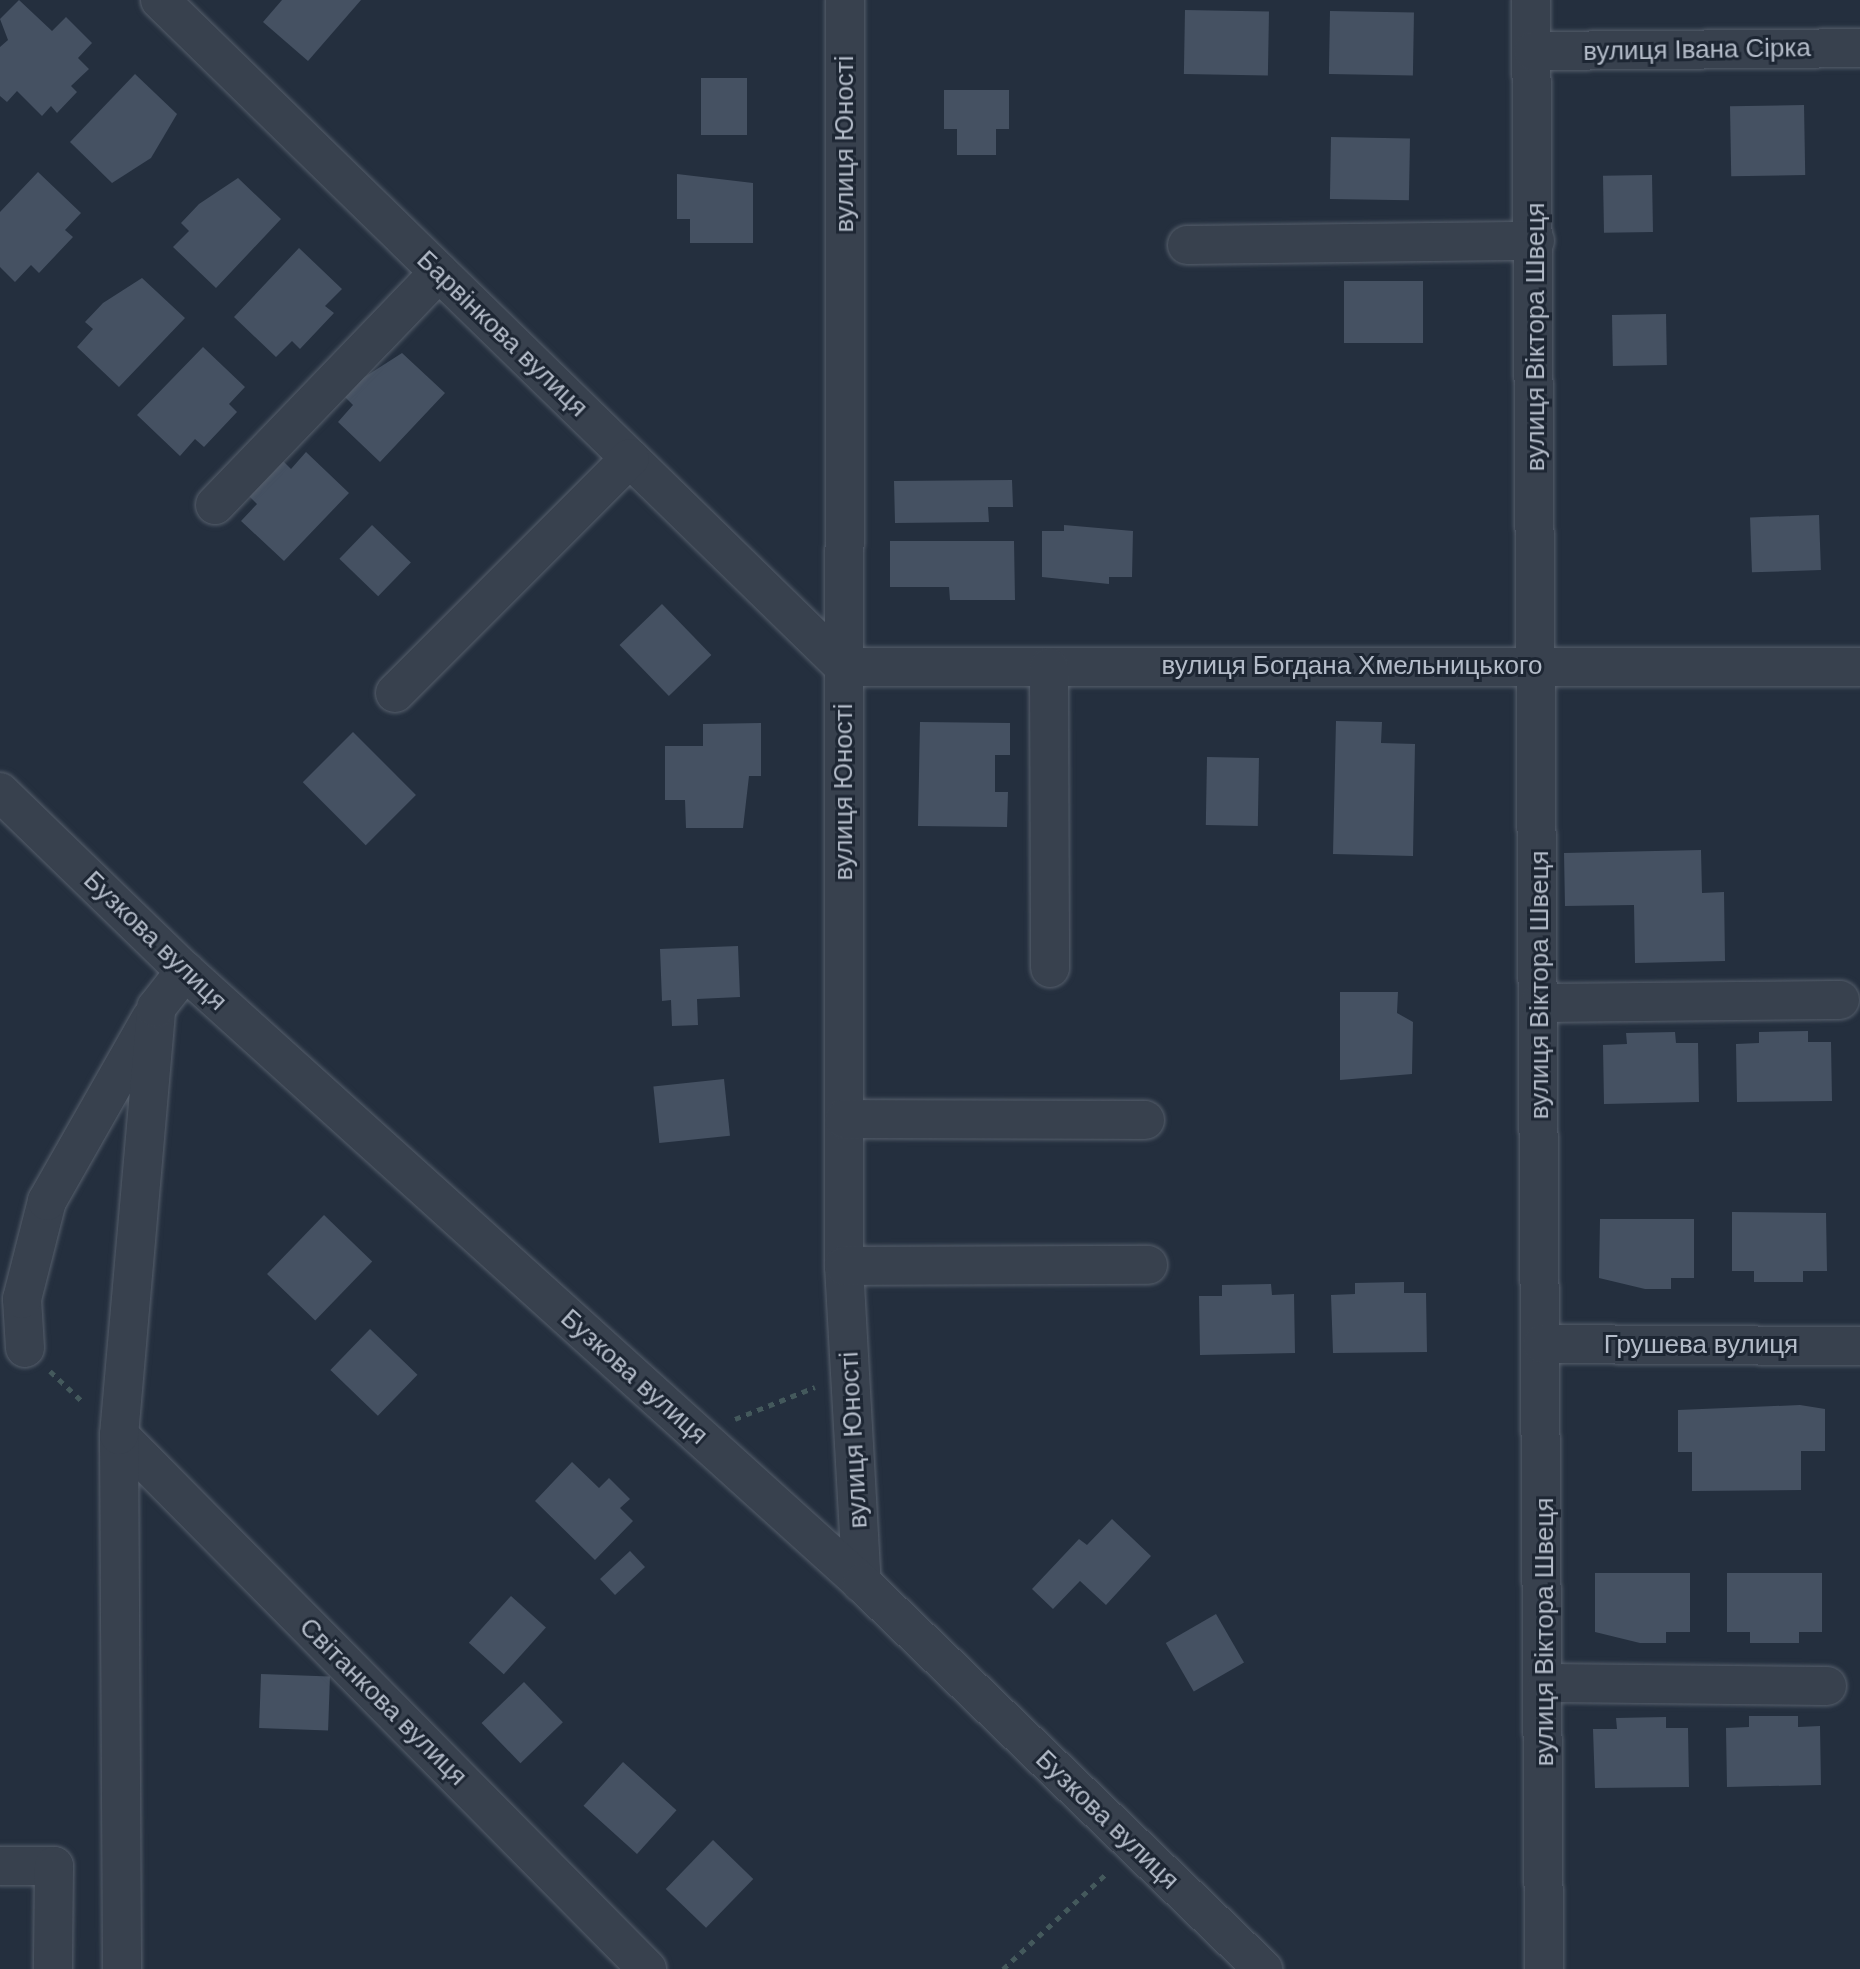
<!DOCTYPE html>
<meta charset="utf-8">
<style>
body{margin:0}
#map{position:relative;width:1860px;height:1969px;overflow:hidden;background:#242f3e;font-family:"DM Sans",sans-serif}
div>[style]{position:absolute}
.building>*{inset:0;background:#455162;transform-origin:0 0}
.path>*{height:5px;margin-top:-2.5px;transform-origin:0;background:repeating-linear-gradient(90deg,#44595c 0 6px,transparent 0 12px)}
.roads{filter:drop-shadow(0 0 2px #565f6c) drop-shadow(0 0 2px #565f6c)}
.minor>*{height:38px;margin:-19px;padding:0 19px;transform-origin:19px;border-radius:19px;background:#38414e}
span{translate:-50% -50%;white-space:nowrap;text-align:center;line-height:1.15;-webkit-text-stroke:6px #1d2633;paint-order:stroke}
.street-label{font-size:26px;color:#b4bcc9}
</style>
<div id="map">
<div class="building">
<i style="clip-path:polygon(19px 0,52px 31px,66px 17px,92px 43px,78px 58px,89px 69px,71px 86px,77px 92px,57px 113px,51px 106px,42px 116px,17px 91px,7px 102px,0 96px,0 47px,8px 40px,0 19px)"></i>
<i style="clip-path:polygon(282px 0,361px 0,308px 61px,263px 22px)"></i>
<i style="left:1185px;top:10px;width:84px;height:64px;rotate:1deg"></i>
<i style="left:1330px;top:11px;width:84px;height:63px;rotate:1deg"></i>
<i style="clip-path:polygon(135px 74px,177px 114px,151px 158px,112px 183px,70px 142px)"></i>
<i style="left:701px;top:78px;width:46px;height:57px"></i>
<i style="clip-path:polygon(944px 90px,1009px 90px,1009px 129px,996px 129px,996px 155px,957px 155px,957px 129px,944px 129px)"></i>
<i style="left:1804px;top:105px;width:70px;height:74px;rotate:89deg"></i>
<i style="left:1331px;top:137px;width:79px;height:62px;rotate:1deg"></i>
<i style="clip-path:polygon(38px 172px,81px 213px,65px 230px,73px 237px,39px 273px,31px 265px,15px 282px,0 267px,0 212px)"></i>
<i style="clip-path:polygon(677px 174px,753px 183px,753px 243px,690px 243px,690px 219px,677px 219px)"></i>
<i style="left:1652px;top:175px;width:57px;height:49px;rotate:89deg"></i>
<i style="clip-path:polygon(238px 178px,281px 219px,216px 288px,173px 247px,189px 231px,181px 223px,199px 204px)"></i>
<i style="clip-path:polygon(299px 248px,342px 289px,325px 306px,334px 313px,300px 349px,292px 341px,276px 357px,234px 317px)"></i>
<i style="clip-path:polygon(142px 278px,185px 318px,119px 387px,77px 347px,93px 329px,85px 322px,103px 303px)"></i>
<i style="left:1344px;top:281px;width:79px;height:62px"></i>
<i style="left:1666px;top:314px;width:51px;height:54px;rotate:89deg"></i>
<i style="clip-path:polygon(203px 347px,245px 387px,229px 404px,237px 412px,204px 447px,195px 439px,180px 456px,137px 415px)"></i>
<i style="clip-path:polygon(402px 353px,445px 393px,380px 462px,338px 422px,353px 405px,345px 397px,363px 378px)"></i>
<i style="clip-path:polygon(306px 452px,349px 493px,284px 561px,241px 521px,257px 504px,249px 496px,283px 461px,291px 469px)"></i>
<i style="clip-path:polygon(1012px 480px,1013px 507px,988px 507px,989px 522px,895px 523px,894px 481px)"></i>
<i style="left:1819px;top:515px;width:55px;height:69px;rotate:88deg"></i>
<i style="left:372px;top:525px;width:54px;height:47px;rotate:44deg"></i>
<i style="clip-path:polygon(1064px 525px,1133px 531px,1132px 577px,1109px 577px,1109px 584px,1042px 577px,1042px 531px,1064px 531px)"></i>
<i style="clip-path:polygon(890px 541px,1014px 541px,1015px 600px,950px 600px,949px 587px,890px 587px)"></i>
<i style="left:662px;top:604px;width:71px;height:59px;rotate:46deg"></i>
<i style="clip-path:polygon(1336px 721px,1382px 722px,1381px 743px,1415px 744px,1413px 856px,1333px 854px)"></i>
<i style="clip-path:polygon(920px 722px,1010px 723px,1010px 755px,995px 755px,995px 792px,1008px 792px,1007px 827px,918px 826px)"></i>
<i style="clip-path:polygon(761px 723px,761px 776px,749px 776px,743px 828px,686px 828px,685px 800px,665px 800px,665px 746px,703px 746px,703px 724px)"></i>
<i style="left:353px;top:732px;width:89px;height:71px;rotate:45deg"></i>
<i style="left:1207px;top:757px;width:52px;height:68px;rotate:1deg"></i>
<i style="clip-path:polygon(1701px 850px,1702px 893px,1724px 892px,1725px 961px,1635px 963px,1634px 905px,1565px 906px,1564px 853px)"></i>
<i style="clip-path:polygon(738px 946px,740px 997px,697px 999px,698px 1025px,672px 1026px,671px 1000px,662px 1001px,660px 949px)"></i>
<i style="clip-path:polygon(1340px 992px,1398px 992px,1397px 1013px,1413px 1022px,1412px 1074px,1340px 1080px)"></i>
<i style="clip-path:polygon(1808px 1031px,1808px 1042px,1831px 1042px,1832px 1101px,1737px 1102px,1736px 1044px,1759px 1043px,1759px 1032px)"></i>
<i style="clip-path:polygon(1675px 1032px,1676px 1043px,1698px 1043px,1699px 1102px,1604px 1104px,1603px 1045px,1627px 1044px,1626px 1033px)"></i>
<i style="left:724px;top:1079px;width:57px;height:71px;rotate:84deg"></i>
<i style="clip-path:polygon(1732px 1212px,1826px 1213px,1827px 1271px,1803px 1271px,1803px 1282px,1754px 1282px,1754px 1271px,1732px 1271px)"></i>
<i style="left:324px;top:1215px;width:67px;height:82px;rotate:44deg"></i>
<i style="clip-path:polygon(1600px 1219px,1694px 1219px,1694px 1278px,1671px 1278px,1671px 1289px,1645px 1289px,1599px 1278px)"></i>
<i style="clip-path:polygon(1404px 1282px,1404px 1293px,1426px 1293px,1427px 1352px,1333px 1353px,1331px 1295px,1355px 1294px,1355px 1283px)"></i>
<i style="clip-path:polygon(1271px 1284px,1272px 1295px,1294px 1294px,1295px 1353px,1200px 1355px,1199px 1296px,1222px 1296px,1222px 1285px)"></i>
<i style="left:370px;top:1329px;width:66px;height:57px;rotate:44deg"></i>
<i style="clip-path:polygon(1800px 1405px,1825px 1409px,1825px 1451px,1801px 1451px,1801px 1490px,1692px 1491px,1692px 1452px,1678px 1452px,1678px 1410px)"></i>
<i style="clip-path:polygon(572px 1462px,599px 1488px,609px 1478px,630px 1499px,620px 1508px,633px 1521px,595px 1560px,535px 1501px)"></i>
<i style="clip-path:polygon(1112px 1519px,1151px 1556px,1106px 1605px,1080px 1581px,1053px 1609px,1032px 1589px,1079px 1539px,1087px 1545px)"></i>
<i style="left:630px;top:1551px;width:22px;height:41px;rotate:47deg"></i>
<i style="clip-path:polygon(1595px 1573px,1690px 1573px,1690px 1632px,1666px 1632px,1666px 1643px,1640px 1643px,1595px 1632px)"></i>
<i style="clip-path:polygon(1727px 1573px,1822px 1573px,1822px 1632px,1799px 1632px,1799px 1643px,1750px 1643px,1750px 1632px,1727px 1632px)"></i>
<i style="left:511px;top:1596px;width:47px;height:63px;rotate:42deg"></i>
<i style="left:1216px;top:1614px;width:56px;height:58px;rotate:60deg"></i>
<i style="left:261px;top:1674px;width:69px;height:54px;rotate:2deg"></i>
<i style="left:524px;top:1682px;width:56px;height:59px;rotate:46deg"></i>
<i style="clip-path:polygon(1749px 1716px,1798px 1716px,1798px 1727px,1820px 1726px,1821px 1785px,1727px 1787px,1726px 1728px,1749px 1727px)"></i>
<i style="clip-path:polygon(1666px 1717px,1666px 1728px,1688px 1728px,1689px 1787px,1595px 1788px,1593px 1729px,1617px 1729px,1616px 1718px)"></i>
<i style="left:623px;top:1762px;width:72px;height:59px;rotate:42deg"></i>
<i style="left:713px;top:1840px;width:56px;height:68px;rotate:44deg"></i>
</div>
<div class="path">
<i style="left:50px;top:1371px;width:45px;rotate:43.2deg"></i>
<i style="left:735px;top:1419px;width:86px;rotate:-21.8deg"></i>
<i style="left:1003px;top:1969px;width:143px;rotate:-42.7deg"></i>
</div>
<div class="roads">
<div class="minor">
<i style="left:160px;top:0;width:955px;rotate:44.28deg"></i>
<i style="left:844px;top:667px;width:1016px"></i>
<i style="left:845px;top:0;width:1266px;rotate:90.05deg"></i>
<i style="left:844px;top:1266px;width:318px;rotate:86.8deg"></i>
<i style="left:1531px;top:0;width:1969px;rotate:89.62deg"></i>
<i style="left:1533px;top:51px;width:327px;rotate:-0.5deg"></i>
<i style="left:1187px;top:245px;width:348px;rotate:-0.7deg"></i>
<i style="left:215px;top:505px;width:323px;rotate:-46.1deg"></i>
<i style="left:1049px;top:667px;width:301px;rotate:89.8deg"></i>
<i style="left:395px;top:693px;width:332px;rotate:-45deg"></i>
<i style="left:0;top:792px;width:257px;rotate:44.1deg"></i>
<i style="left:185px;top:971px;width:913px;rotate:42.11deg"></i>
<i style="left:862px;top:1583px;width:557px;rotate:43.91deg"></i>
<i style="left:1540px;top:1003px;width:300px;rotate:-0.6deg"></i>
<i style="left:844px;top:1119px;width:301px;rotate:0.2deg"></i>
<i style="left:844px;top:1266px;width:304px;rotate:-0.2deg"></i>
<i style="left:1542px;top:1344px;width:318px;rotate:0.4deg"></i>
<i style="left:25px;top:1348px;width:49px;rotate:-93.5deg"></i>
<i style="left:22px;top:1299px;width:101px;rotate:-75.7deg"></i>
<i style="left:47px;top:1201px;width:210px;rotate:-60.4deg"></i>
<i style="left:119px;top:1435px;width:751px;rotate:45.32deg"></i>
<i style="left:1547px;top:1683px;width:280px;rotate:0.6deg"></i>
<i style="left:0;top:1866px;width:54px"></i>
<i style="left:54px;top:1866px;width:103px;rotate:90.6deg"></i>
<i style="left:122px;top:1969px;width:534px;rotate:-90.32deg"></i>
<i style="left:119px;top:1435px;width:429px;rotate:-85deg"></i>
<i style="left:156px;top:1008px;width:47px;rotate:-51.9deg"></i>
</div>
</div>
<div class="street-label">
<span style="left:1697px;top:50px;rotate:-1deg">вулиця Івана Сірка</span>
<span style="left:845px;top:144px;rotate:-90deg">вулиця Юності</span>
<span style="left:502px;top:334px;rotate:44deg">Барвінкова вулиця</span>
<span style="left:1536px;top:337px;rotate:-90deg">вулиця Віктора Швеця</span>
<span style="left:1352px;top:666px">вулиця Богдана Хмельницького</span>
<span style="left:844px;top:792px;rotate:-90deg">вулиця Юності</span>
<span style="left:155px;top:941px;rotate:44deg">Бузкова вулиця</span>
<span style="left:1540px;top:985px;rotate:-90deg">вулиця Віктора Швеця</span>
<span style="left:1701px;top:1345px">Грушева вулиця</span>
<span style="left:634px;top:1377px;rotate:42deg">Бузкова вулиця</span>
<span style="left:854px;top:1440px;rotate:-93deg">вулиця Юності</span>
<span style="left:1545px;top:1632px;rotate:-90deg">вулиця Віктора Швеця</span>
<span style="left:383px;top:1702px;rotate:45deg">Світанкова вулиця</span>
<span style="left:1107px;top:1820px;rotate:44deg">Бузкова вулиця</span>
</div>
</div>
